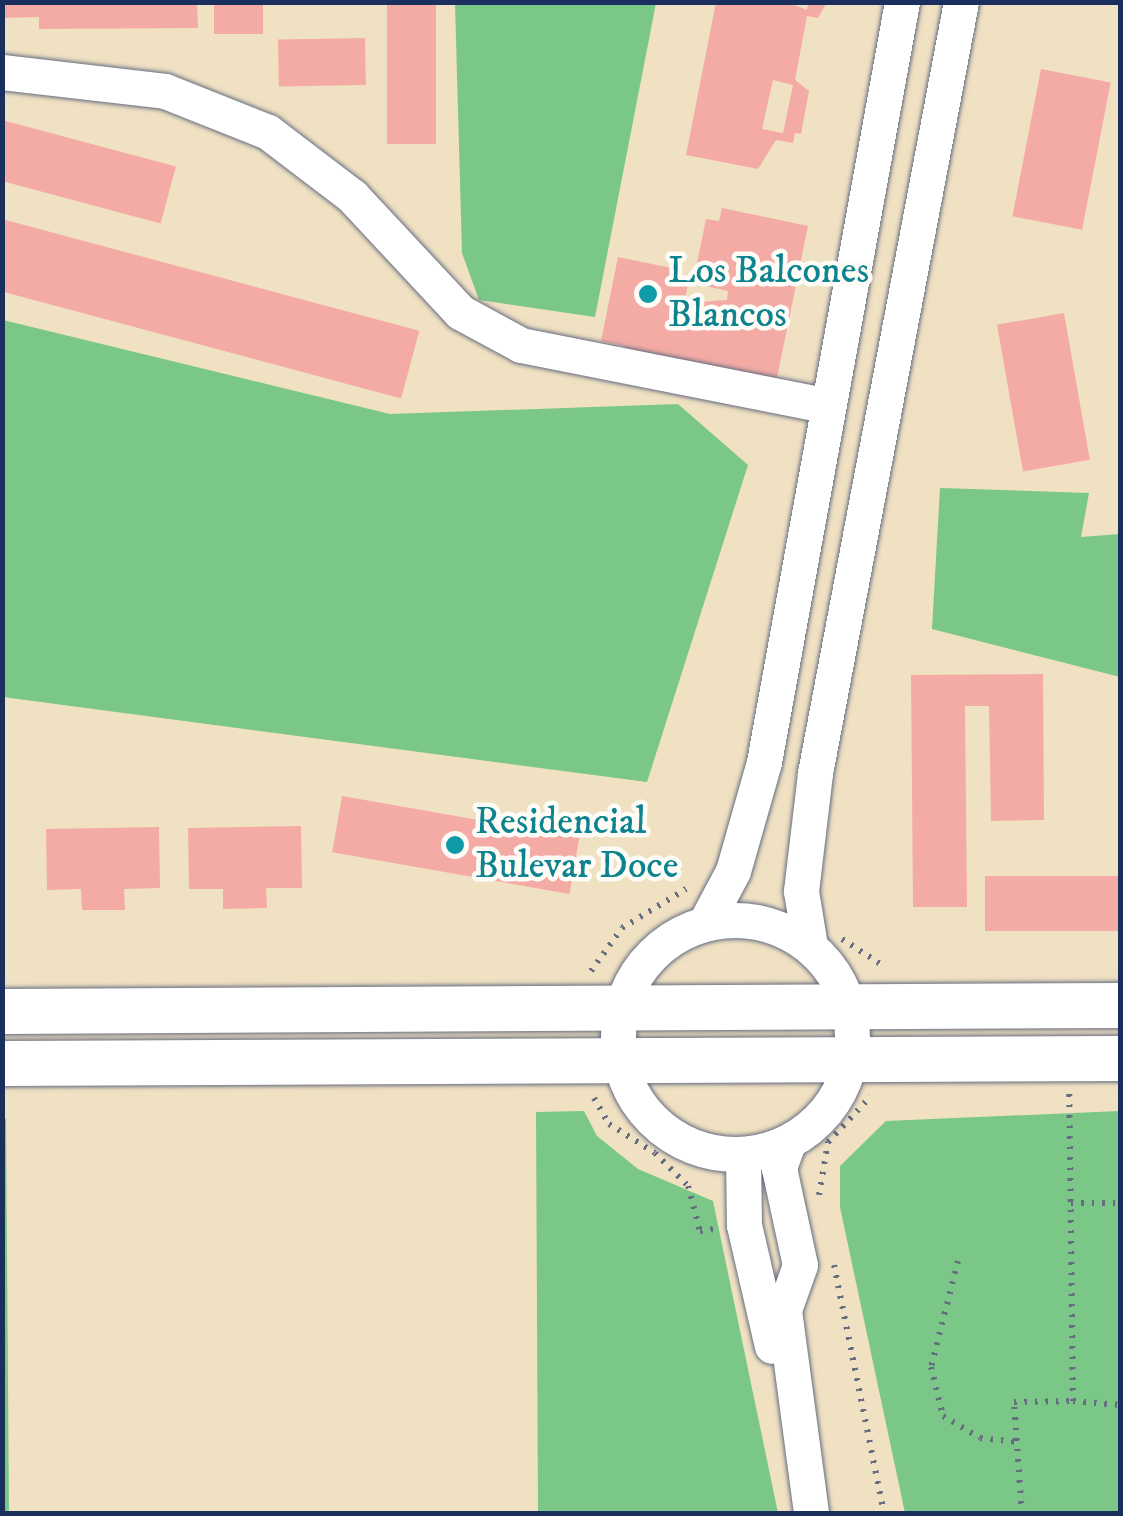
<!DOCTYPE html>
<style>
body{margin:0}
#map{position:relative;width:1123px;height:1516px;overflow:hidden;background:#f0e1c2;font-family:"IM FELL DW Pica",serif}
div>[style]{position:absolute}
.green>*{inset:0;background:#7ac787}
.building>*{inset:0;background:#f4aba6;transform-origin:0 0}
.path>*{height:6px;margin-top:-3px;transform-origin:0;background:repeating-linear-gradient(90deg,#666d81 0 2.5px,transparent 0 10.5px)}
.roads{filter:drop-shadow(0 0 2px #666d81) drop-shadow(0 0 2px #666d81)}
.minor>*{height:35px;margin:-17.5px;padding:0 17.5px;transform-origin:17.5px;border-radius:17.5px;background:#fff}
.minor>.ring{margin:-17.5px;padding:0;box-sizing:content-box;background:none;border:35px solid #fff;border-radius:50%}
.major>*{height:45px;margin:-22.5px;padding:0 22.5px;transform-origin:22.5px;border-radius:22.5px;background:#fff}
.dots>*{width:28px;height:28px;translate:-50% -50%;box-sizing:border-box;border:5px solid #fdfcf7;border-radius:50%}
span{translate:-50% -50%;white-space:nowrap;text-align:center;line-height:1.15;-webkit-text-stroke:9px #fdfcf7;paint-order:stroke}
.culture-label{font-size:38px;color:#0d838f}
.left{translate:0 -50%;text-align:left}
.frame{position:absolute;inset:0;border:5px solid #1b2f5e;pointer-events:none}
</style>
<div id="map">
<div class="green">
<i style="clip-path:polygon(455px 3px,656px 3px,595px 317px,479px 300px,462px 253px)"></i>
<i style="clip-path:polygon(3px 320px,390px 414px,678px 404px,748px 465px,647px 782px,3px 697px)"></i>
<i style="clip-path:polygon(940px 488px,1089px 493px,1081px 537px,1120px 534px,1120px 677px,932px 629px)"></i>
<i style="clip-path:polygon(584px 1111px,597px 1136px,638px 1169px,713px 1201px,778px 1513px,538px 1513px,536px 1112px)"></i>
<i style="clip-path:polygon(1120px 1111px,1120px 1513px,905px 1513px,840px 1207px,840px 1166px,886px 1121px)"></i>
<i style="clip-path:polygon(3px 1119px,6px 1119px,9px 1514px,2px 1513px)"></i>
</div>
<div class="building">
<i style="clip-path:polygon(2px 2px,197px 2px,198px 28px,39px 29px,39px 17px,2px 18px)"></i>
<i style="left:214px;top:2px;width:49px;height:32px"></i>
<i style="left:387px;top:2px;width:49px;height:142px"></i>
<i style="clip-path:polygon(evenodd,716px 2px,787px 2px,807px 10px,808px 2px,827px 2px,818px 18px,807px 16px,795px 80px,809px 91px,801px 134px,795px 133px,793px 143px,776px 140px,758px 169px,686px 155px,716px 2px,773px 80px,793px 85px,783px 133px,762px 129px,773px 80px)"></i>
<i style="left:365px;top:38px;width:47px;height:87px;rotate:89deg"></i>
<i style="left:1041px;top:69px;width:71px;height:150px;rotate:11deg"></i>
<i style="left:2px;top:120px;width:180px;height:59px;rotate:15deg"></i>
<i style="clip-path:polygon(722px 208px,808px 226px,776px 383px,623px 352px,625px 346px,601px 341px,618px 257px,681px 270px,678px 283px,688px 285px,683px 308px,697px 311px,699px 302px,727px 300px,728px 291px,706px 286px,709px 275px,695px 273px,706px 219px,719px 221px)"></i>
<i style="left:2px;top:219px;width:432px;height:70px;rotate:15deg"></i>
<i style="left:1064px;top:313px;width:149px;height:68px;rotate:80deg"></i>
<i style="clip-path:polygon(1043px 674px,1044px 820px,991px 821px,989px 706px,965px 706px,967px 907px,913px 907px,911px 675px)"></i>
<i style="left:342px;top:796px;width:241px;height:57px;rotate:10deg"></i>
<i style="clip-path:polygon(301px 826px,302px 888px,266px 888px,267px 908px,223px 909px,223px 889px,189px 889px,188px 828px)"></i>
<i style="clip-path:polygon(159px 827px,160px 888px,124px 889px,125px 910px,82px 910px,81px 889px,47px 890px,46px 829px)"></i>
<i style="left:1120px;top:876px;width:55px;height:135px;rotate:90deg"></i>
</div>
<div class="path">
<i style="left:842px;top:939px;width:51px;rotate:33.1deg"></i>
<i style="left:591px;top:971px;width:53px;rotate:-54.2deg"></i>
<i style="left:622px;top:928px;width:75px;rotate:-31.4deg"></i>
<i style="left:594px;top:1098px;width:30px;rotate:60deg"></i>
<i style="left:609px;top:1124px;width:54px;rotate:32.2deg"></i>
<i style="left:655px;top:1153px;width:47px;rotate:45deg"></i>
<i style="left:688px;top:1186px;width:47px;rotate:75.1deg"></i>
<i style="left:700px;top:1231px;width:14px;rotate:-8deg"></i>
<i style="left:819px;top:1195px;width:54px;rotate:-80.4deg"></i>
<i style="left:828px;top:1142px;width:63px;rotate:-46.9deg"></i>
<i style="left:1071px;top:1203px;width:49px"></i>
<i style="left:958px;top:1261px;width:109px;rotate:104.3deg"></i>
<i style="left:931px;top:1367px;width:50px;rotate:76.2deg"></i>
<i style="left:943px;top:1416px;width:43px;rotate:30.7deg"></i>
<i style="left:980px;top:1438px;width:37px;rotate:6deg"></i>
<i style="left:834px;top:1265px;width:254px;rotate:78.6deg"></i>
<i style="left:1073px;top:1401px;width:47px;rotate:4.9deg"></i>
<i style="left:1022px;top:1514px;width:112px;rotate:-94.1deg"></i>
<i style="left:1014px;top:1402px;width:59px;rotate:-1deg"></i>
<i style="left:1073px;top:1401px;width:307px;rotate:-90.7deg"></i>
</div>
<div class="roads">
<div class="minor">
<i style="left:2px;top:72px;width:164px;rotate:6.6deg"></i>
<i style="left:165px;top:91px;width:111px;rotate:21.7deg"></i>
<i style="left:268px;top:132px;width:106px;rotate:37.3deg"></i>
<i style="left:352px;top:196px;width:158px;rotate:47deg"></i>
<i style="left:460px;top:312px;width:69px;rotate:28.4deg"></i>
<i style="left:521px;top:345px;width:309px;rotate:11.2deg"></i>
<i style="left:708px;top:918px;width:53px;rotate:-62deg"></i>
<i style="left:733px;top:871px;width:113px;rotate:-74.1deg"></i>
<i style="left:764px;top:762px;width:772px;rotate:-79.71deg"></i>
<i class="ring" style="left:618px;top:920px;width:199px;height:199px"></i>
<i style="left:810px;top:946px;width:56px;rotate:-99.3deg"></i>
<i style="left:801px;top:891px;width:119px;rotate:-83.2deg"></i>
<i style="left:815px;top:773px;width:785px;rotate:-79.28deg"></i>
<i style="left:788px;top:1143px;width:27px;rotate:110deg"></i>
<i style="left:779px;top:1168px;width:99px;rotate:77.8deg"></i>
<i style="left:800px;top:1265px;width:48px;rotate:109.6deg"></i>
<i style="left:784px;top:1310px;width:204px;rotate:82.4deg"></i>
<i style="left:743px;top:1155px;width:70px;rotate:89.2deg"></i>
<i style="left:744px;top:1225px;width:124px;rotate:77deg"></i>
</div>
<div class="major">
<i style="left:2px;top:1011px;width:1118px;rotate:-0.31deg"></i>
<i style="left:2px;top:1063px;width:1118px;rotate:-0.26deg"></i>
</div>
</div>
<div class="dots">
<i style="left:648px;top:294px;background:#0f9aa8"></i>
<i style="left:455px;top:845px;background:#0f9aa8"></i>
</div>
<div class="culture-label">
<span class="left" style="left:668px;top:294px">Los Balcones<br>Blancos</span>
<span class="left" style="left:475px;top:845px">Residencial<br>Bulevar Doce</span>
</div>
<div class="frame"></div>
</div>
